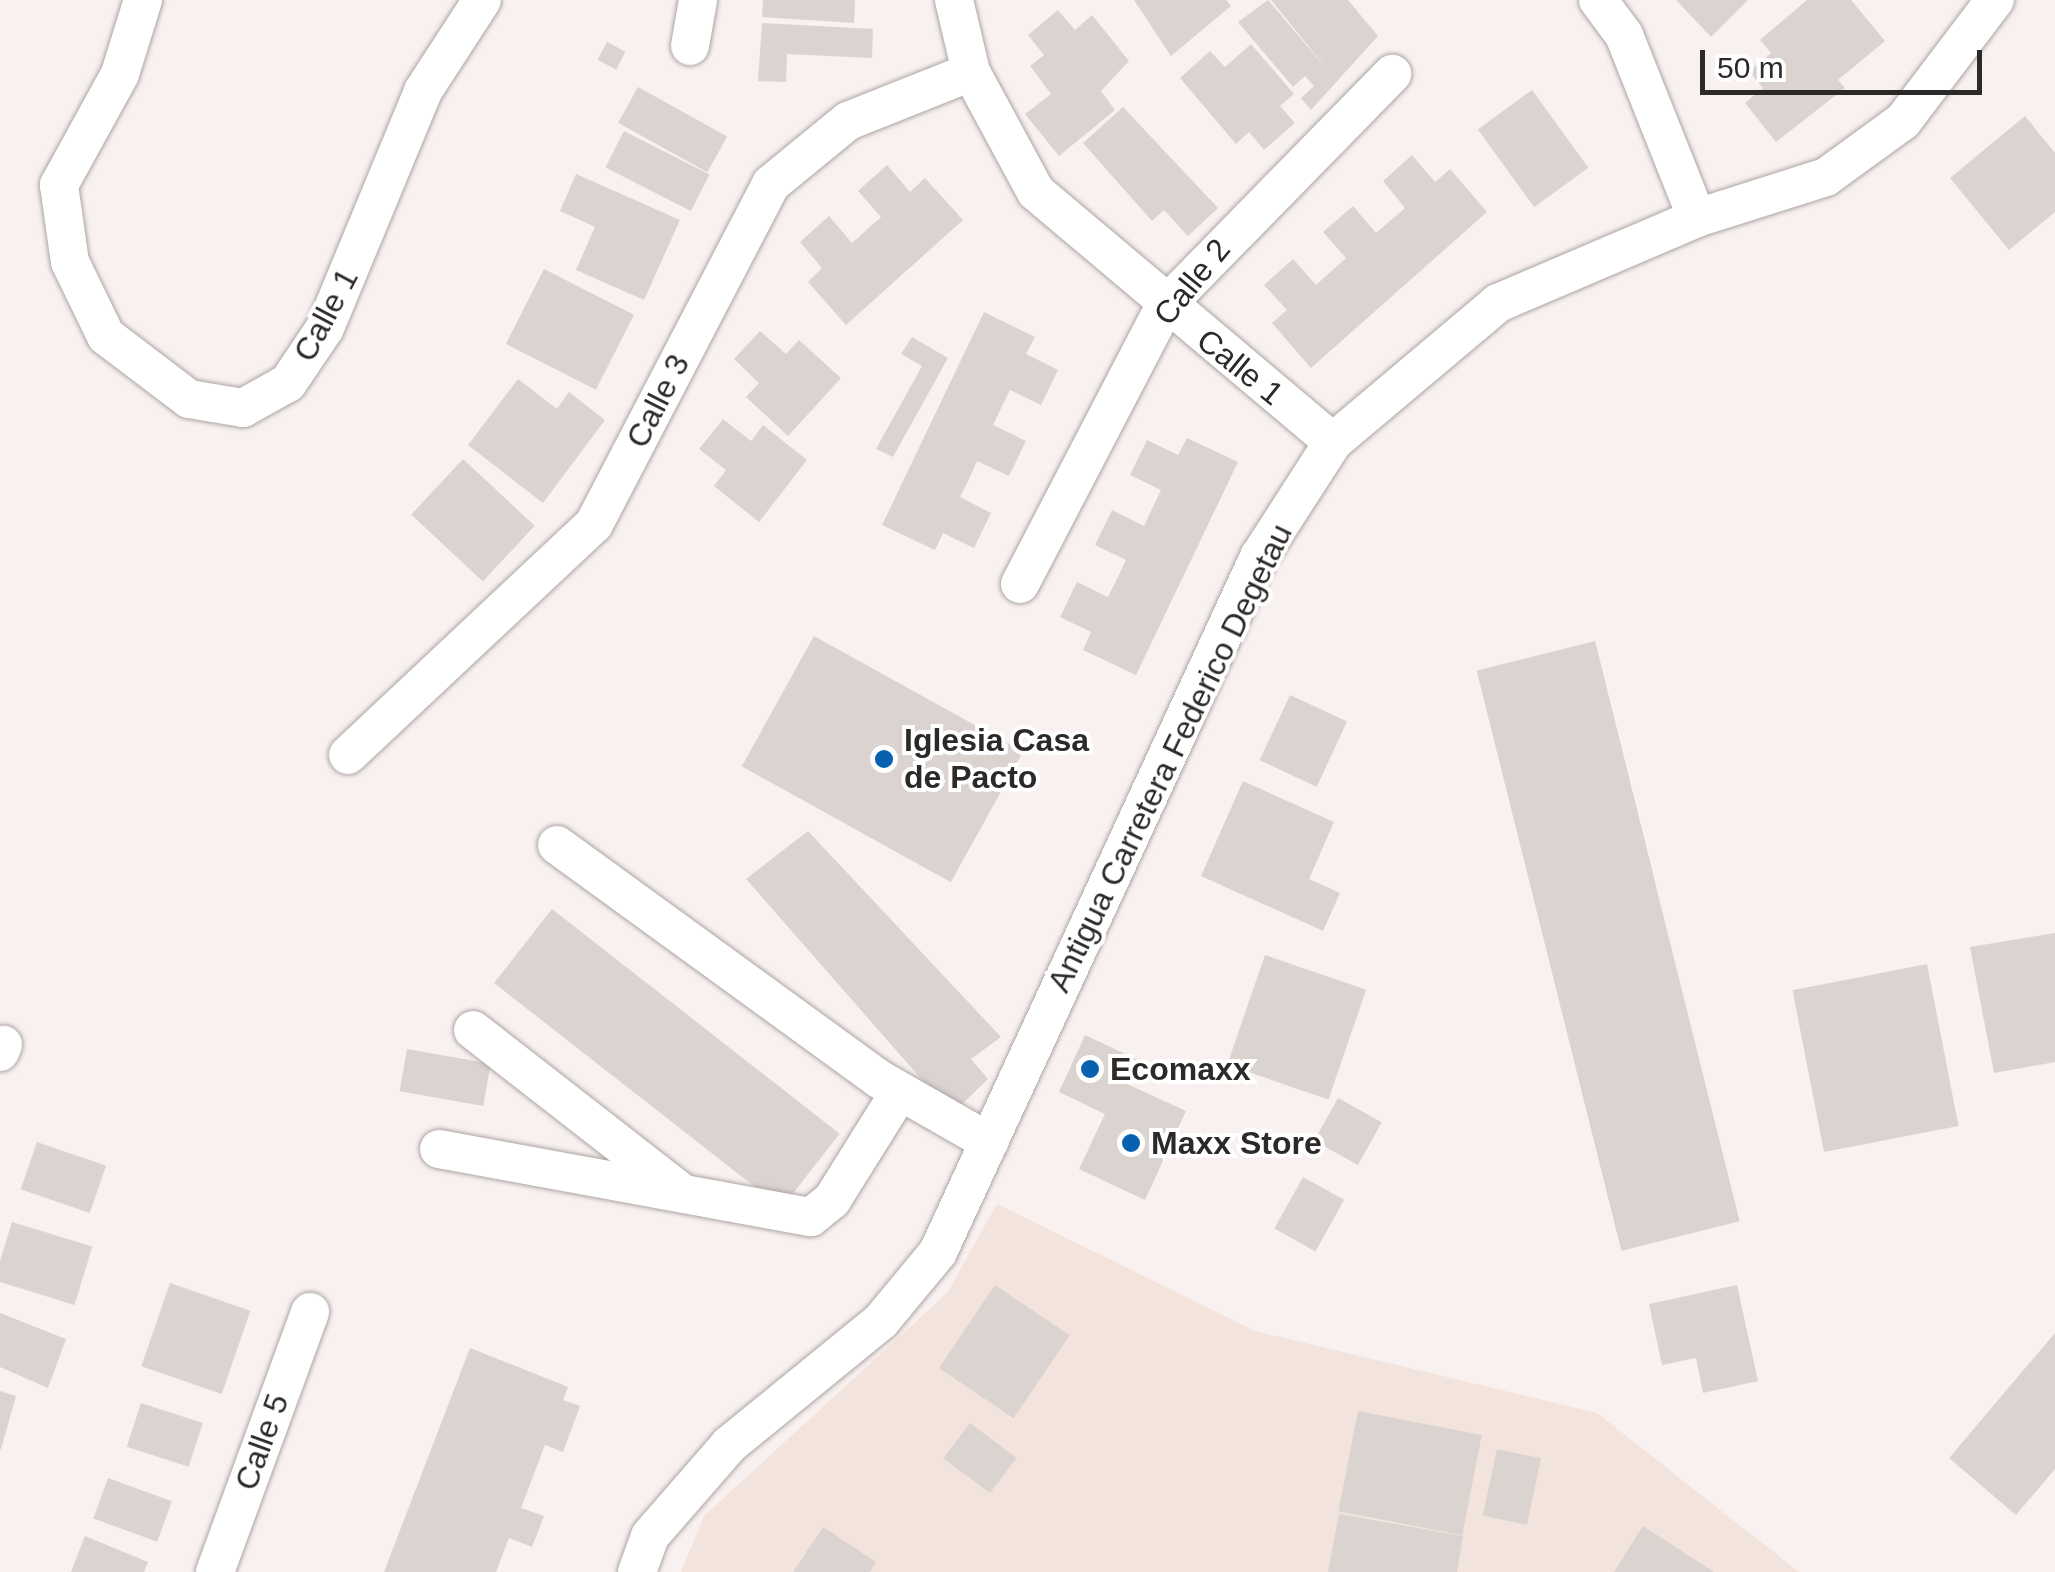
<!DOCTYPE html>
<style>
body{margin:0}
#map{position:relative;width:2055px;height:1572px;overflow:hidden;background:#f8f1ef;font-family:Helvetica,sans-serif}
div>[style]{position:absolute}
.built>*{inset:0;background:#f2e3dd}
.building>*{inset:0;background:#dad3d0;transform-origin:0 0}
.roads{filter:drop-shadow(0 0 2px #aca5a3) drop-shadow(0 0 2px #aca5a3)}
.minor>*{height:38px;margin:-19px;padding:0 19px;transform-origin:19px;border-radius:19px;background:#fff}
.dots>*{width:28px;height:28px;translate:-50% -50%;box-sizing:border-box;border:5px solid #fff;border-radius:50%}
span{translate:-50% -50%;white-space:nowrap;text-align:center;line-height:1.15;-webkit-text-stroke:8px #fff;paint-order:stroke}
.street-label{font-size:32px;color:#2c2a29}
.poi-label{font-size:32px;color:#2c2a29;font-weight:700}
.left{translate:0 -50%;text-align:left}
.scale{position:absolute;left:1700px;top:50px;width:282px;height:45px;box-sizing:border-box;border:5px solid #2c2a29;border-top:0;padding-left:12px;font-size:30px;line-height:35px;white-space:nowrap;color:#2c2a29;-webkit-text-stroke:8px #fff;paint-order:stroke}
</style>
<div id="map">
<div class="built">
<i style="clip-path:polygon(997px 1204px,1255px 1331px,1597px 1413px,1799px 1572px,681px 1572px,704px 1516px,947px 1293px)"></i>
</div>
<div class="building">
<i style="clip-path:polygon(763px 0,855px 0,854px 23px,762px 17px)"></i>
<i style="clip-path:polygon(1134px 0,1226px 0,1231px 6px,1171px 56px)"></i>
<i style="clip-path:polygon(1268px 0,1330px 73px,1271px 0,1348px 0,1378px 36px,1311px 110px,1301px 98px,1314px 86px,1305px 76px,1293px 87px,1238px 22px)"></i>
<i style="clip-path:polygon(1676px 0,1748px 0,1711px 37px)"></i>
<i style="clip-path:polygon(1807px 0,1851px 0,1885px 41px,1838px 80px,1845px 88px,1776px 142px,1745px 103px,1763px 88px,1749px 71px,1771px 53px,1760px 40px)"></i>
<i style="clip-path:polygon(1058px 10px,1075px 30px,1092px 15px,1129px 61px,1101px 91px,1115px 110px,1059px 156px,1025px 114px,1051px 94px,1030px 66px,1044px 55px,1028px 35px)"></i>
<i style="clip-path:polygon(762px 23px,873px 29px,872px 58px,787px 54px,786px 82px,758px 81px)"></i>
<i style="left:607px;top:42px;width:21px;height:20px;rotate:28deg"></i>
<i style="clip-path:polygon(1251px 44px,1294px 94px,1280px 106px,1295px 123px,1264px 150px,1249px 132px,1236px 144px,1180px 78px,1210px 51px,1225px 67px)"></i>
<i style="left:638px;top:87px;width:102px;height:41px;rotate:29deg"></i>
<i style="left:1532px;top:90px;width:96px;height:67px;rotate:54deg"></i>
<i style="clip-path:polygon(1123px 107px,1218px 208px,1188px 236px,1164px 210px,1152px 221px,1083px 143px)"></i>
<i style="clip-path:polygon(2025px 116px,2055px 153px,2055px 212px,2009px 250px,1950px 178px)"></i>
<i style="left:624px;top:131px;width:96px;height:41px;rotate:27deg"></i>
<i style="clip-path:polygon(1412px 155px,1435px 182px,1450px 169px,1487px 212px,1311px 368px,1272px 323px,1287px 310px,1264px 285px,1293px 259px,1316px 285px,1346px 258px,1323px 232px,1353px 206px,1376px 233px,1405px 208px,1383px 181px)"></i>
<i style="clip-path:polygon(887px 165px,910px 192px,925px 178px,963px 220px,846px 325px,808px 282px,822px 268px,800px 242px,829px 216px,852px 243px,881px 217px,858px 191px)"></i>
<i style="clip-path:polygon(576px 174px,680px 220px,644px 300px,576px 270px,595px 227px,560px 211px)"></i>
<i style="left:544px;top:269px;width:101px;height:84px;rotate:27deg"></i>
<i style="clip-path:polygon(984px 312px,1035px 337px,1026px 354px,1058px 370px,1041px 405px,1010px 390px,993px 425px,1026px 441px,1009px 476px,977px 461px,969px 479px,960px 497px,991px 513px,974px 548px,943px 533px,935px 550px,882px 525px)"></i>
<i style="clip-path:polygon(760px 331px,786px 354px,799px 340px,841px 378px,788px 436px,746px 397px,759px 383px,734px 359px)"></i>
<i style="clip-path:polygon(912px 337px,948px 358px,893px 457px,876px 449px,922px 366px,901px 354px)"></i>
<i style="clip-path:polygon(518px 379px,557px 409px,569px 392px,605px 420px,543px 503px,468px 445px)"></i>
<i style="clip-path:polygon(723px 419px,751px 441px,763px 425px,807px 460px,759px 522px,714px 486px,726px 470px,699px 449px)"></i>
<i style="clip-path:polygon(1187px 438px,1238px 462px,1136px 675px,1083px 650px,1091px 632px,1060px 617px,1077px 582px,1108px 597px,1117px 579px,1126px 560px,1095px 545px,1112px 510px,1144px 526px,1161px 490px,1130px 475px,1147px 440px,1178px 455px)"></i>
<i style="left:463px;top:459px;width:98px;height:76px;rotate:43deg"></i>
<i style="left:814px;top:636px;width:239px;height:149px;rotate:29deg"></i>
<i style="left:1595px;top:641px;width:598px;height:122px;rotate:76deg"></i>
<i style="left:1290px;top:695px;width:63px;height:72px;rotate:25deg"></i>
<i style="clip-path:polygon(1243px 781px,1334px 822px,1309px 879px,1340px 893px,1323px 931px,1201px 876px)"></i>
<i style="clip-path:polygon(808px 831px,1001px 1037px,971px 1059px,988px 1079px,952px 1114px,746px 879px)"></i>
<i style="left:552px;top:909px;width:365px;height:94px;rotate:38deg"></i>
<i style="clip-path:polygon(2055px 933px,2055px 1062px,1994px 1073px,1970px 947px)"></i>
<i style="left:1265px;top:955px;width:107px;height:116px;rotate:19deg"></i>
<i style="left:1927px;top:964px;width:165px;height:137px;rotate:79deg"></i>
<i style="clip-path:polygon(1085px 1035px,1138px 1060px,1127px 1084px,1186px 1111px,1145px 1200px,1079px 1169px,1105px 1114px,1059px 1092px)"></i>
<i style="left:407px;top:1049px;width:85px;height:43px;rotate:10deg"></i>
<i style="left:1338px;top:1098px;width:50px;height:49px;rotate:29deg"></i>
<i style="left:37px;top:1142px;width:73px;height:50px;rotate:19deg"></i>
<i style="left:1303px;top:1177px;width:47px;height:59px;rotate:29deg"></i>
<i style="left:12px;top:1222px;width:84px;height:61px;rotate:17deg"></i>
<i style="left:170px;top:1283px;width:85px;height:88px;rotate:19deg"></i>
<i style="left:995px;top:1285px;width:90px;height:100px;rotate:34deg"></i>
<i style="clip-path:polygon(1737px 1285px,1758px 1381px,1703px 1393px,1696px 1358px,1662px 1365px,1649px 1304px)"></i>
<i style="clip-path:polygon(0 1313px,66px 1339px,48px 1388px,0 1367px)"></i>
<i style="clip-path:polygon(2055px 1333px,2055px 1469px,2016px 1515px,1949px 1458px)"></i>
<i style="clip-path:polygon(470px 1348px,568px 1387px,563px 1400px,580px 1406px,563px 1452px,545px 1445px,521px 1508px,544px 1516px,532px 1547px,509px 1538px,496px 1572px,384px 1572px)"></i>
<i style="clip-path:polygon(0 1391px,16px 1396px,1px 1449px,0 1449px)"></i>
<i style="left:141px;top:1403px;width:65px;height:46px;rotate:18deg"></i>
<i style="left:1358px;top:1411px;width:126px;height:102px;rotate:11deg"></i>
<i style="left:970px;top:1423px;width:58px;height:44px;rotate:37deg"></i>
<i style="left:1497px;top:1449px;width:45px;height:68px;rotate:12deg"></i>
<i style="left:108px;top:1478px;width:68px;height:43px;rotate:20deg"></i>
<i style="clip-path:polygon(1339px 1514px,1463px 1536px,1457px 1572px,1328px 1572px)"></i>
<i style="clip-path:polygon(1643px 1526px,1714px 1572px,1614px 1572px)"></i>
<i style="clip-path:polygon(823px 1527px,876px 1562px,870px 1572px,793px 1572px)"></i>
<i style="clip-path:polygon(85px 1536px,148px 1562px,144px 1572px,71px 1572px)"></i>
</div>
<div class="roads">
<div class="minor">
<i style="left:143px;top:0;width:77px;rotate:107.3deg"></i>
<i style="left:120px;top:74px;width:127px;rotate:118.8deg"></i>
<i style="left:59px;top:185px;width:78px;rotate:81.9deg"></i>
<i style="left:70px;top:262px;width:82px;rotate:64.1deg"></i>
<i style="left:106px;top:336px;width:104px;rotate:37.2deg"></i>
<i style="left:189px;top:399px;width:55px;rotate:9.5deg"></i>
<i style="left:243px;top:408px;width:51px;rotate:-29.1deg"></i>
<i style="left:288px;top:383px;width:66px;rotate:-56.1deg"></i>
<i style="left:325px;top:328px;width:256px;rotate:-67.5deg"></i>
<i style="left:423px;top:91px;width:108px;rotate:-57deg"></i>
<i style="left:954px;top:0;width:74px;rotate:76.7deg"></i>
<i style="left:971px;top:72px;width:136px;rotate:61.6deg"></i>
<i style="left:1036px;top:192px;width:388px;rotate:40.1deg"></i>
<i style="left:1598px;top:0;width:44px;rotate:53.4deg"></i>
<i style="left:1624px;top:35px;width:197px;rotate:68.3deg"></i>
<i style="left:690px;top:46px;width:47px;rotate:-80.1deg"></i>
<i style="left:1020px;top:584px;width:314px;rotate:-62.5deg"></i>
<i style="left:1165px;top:306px;width:325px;rotate:-45.6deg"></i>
<i style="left:348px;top:755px;width:337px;rotate:-43.2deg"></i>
<i style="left:594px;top:524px;width:383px;rotate:-62.5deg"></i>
<i style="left:771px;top:184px;width:99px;rotate:-39.3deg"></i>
<i style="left:848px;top:121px;width:132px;rotate:-21.7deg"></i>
<i style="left:557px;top:845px;width:398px;rotate:36deg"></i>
<i style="left:879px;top:1079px;width:127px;rotate:29.8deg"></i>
<i style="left:473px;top:1030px;width:262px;rotate:37.9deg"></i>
<i style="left:0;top:1052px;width:8px;rotate:-67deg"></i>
<i style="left:439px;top:1149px;width:378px;rotate:10.4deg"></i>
<i style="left:811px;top:1217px;width:27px;rotate:-39deg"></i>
<i style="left:832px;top:1200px;width:128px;rotate:-58deg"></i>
<i style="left:215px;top:1572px;width:277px;rotate:-69.9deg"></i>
<i style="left:637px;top:1572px;width:38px;rotate:-70deg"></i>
<i style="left:650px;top:1536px;width:121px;rotate:-49deg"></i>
<i style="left:729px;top:1445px;width:196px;rotate:-39.2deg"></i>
<i style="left:881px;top:1321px;width:89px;rotate:-50.4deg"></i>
<i style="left:938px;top:1252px;width:766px;rotate:-65.21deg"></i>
<i style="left:1259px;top:557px;width:137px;rotate:-57.2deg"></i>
<i style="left:1333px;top:442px;width:216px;rotate:-40.1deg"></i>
<i style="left:1498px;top:303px;width:216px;rotate:-23.1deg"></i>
<i style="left:1697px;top:218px;width:135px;rotate:-17.6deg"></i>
<i style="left:1826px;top:177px;width:95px;rotate:-36deg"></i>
<i style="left:1903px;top:121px;width:152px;rotate:-52.8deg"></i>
</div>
</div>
<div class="dots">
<i style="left:884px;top:759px;background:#0761ae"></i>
<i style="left:1090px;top:1069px;background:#0761ae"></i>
<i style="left:1131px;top:1143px;background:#0761ae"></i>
</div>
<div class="street-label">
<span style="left:1192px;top:282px;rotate:-51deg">Calle 2</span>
<span style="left:326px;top:315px;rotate:-62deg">Calle 1</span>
<span style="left:1240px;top:367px;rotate:39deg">Calle 1</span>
<span style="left:658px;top:401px;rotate:-63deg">Calle 3</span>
<span style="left:1170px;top:758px;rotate:-64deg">Antigua Carretera Federico Degetau</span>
<span style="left:262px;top:1442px;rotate:-70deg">Calle 5</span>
</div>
<div class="poi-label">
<span class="left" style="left:904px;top:759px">Iglesia Casa<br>de Pacto</span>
<span class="left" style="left:1110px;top:1069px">Ecomaxx</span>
<span class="left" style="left:1151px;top:1143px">Maxx Store</span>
</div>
<div class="scale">50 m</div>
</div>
